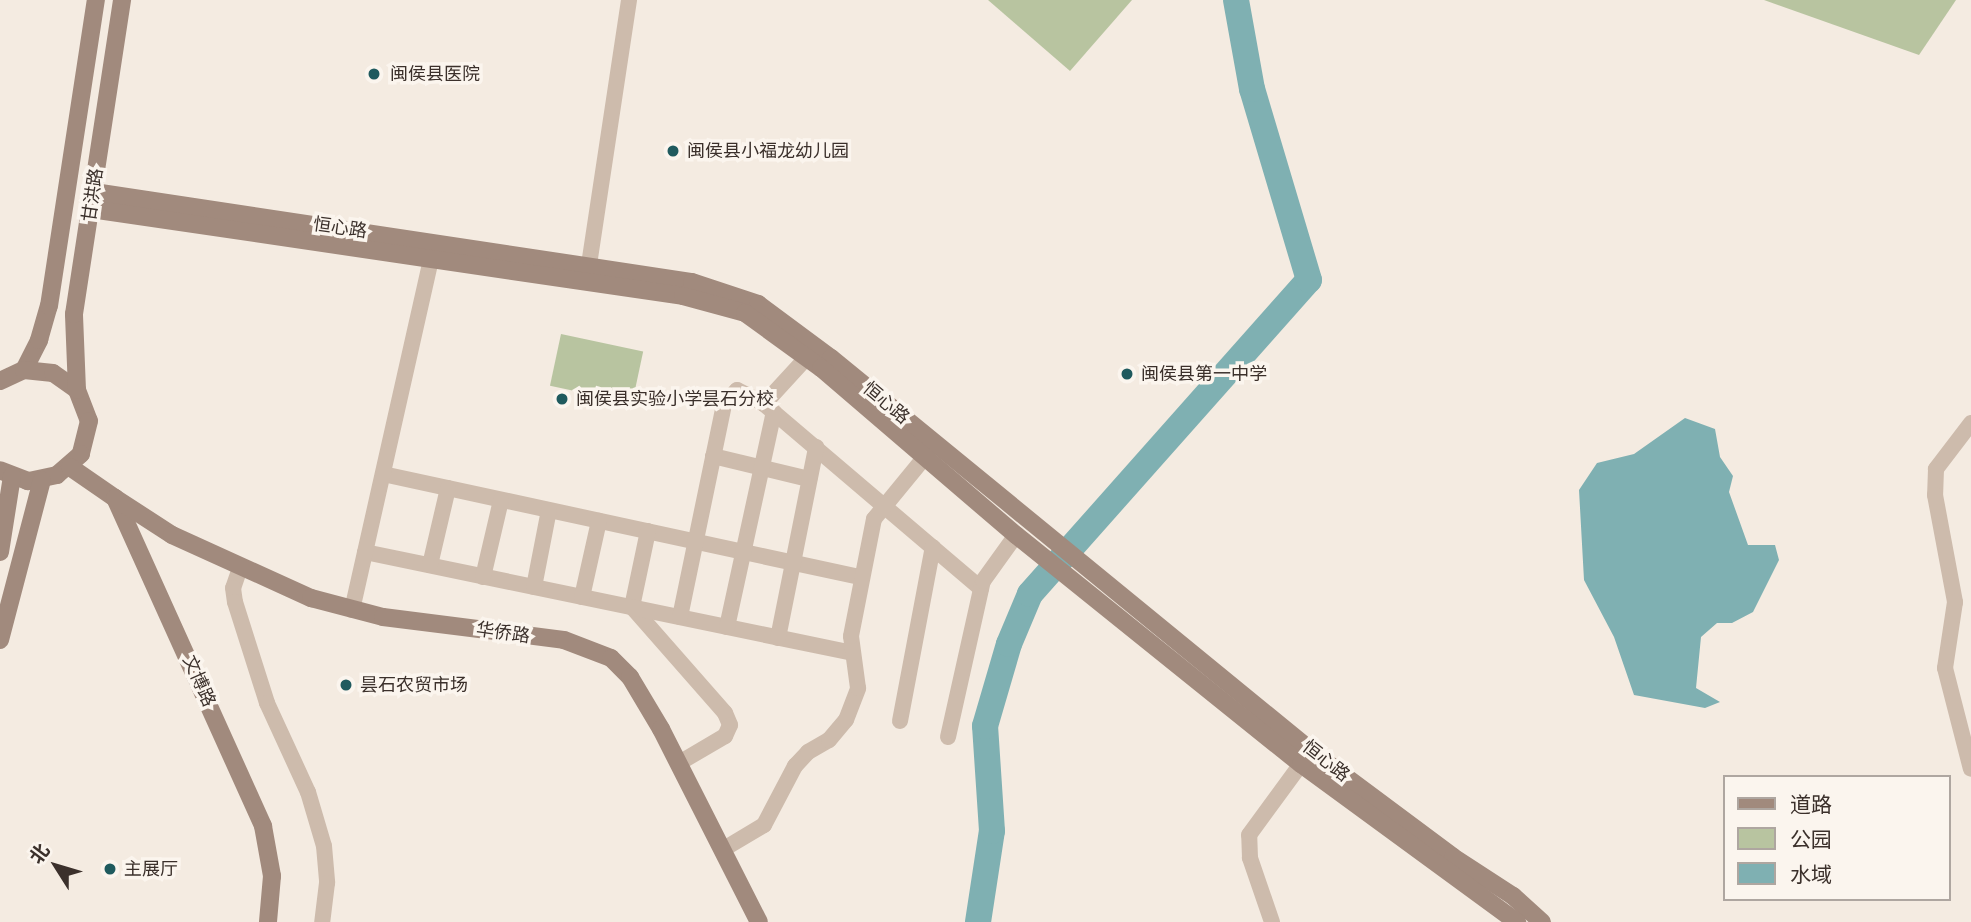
<!DOCTYPE html>
<meta charset="utf-8">
<style>
body{margin:0}
#map{position:relative;width:1971px;height:922px;overflow:hidden;background:#f4ebe1;font-family:"Archivo Narrow","Noto Sans SC",sans-serif}
div>[style]{position:absolute}
.green>*{inset:0;background:#b8c4a0;transform-origin:0 0}
.water>*{inset:0;background:#7fb0b2}
.river>*{height:26px;margin:-13px;padding:0 13px;transform-origin:13px;border-radius:13px;background:#7fb0b2}
.street>*{height:16px;margin:-8px;padding:0 8px;transform-origin:8px;border-radius:8px;background:#cdbbac}
.secondary>*{height:18px;margin:-9px;padding:0 9px;transform-origin:9px;border-radius:9px;background:#a18a7d}
.dots>*{width:19px;height:19px;translate:-50% -50%;box-sizing:border-box;border:4px solid #fbf5ee;border-radius:50%}
span{translate:-50% -50%;white-space:nowrap;text-align:center;line-height:1.15;-webkit-text-stroke:7px #fbf5ee;paint-order:stroke}
.poi-label{font-size:18px;color:#3b302b}
.left{translate:0 -50%;text-align:left}
.street-label{font-size:18px;color:#3b302b}
.legend{position:absolute;left:1723px;top:775px;width:228px;height:126px;box-sizing:border-box;background:#fbf5ee;border:2px solid #aea6a0;margin:0;padding:9px 12px;list-style:none;font-size:21px;color:#3b302b}
.legend li{display:flex;align-items:center;gap:14px;height:35px}
.legend b{width:35px;border:2px solid #aea6a0}
.north{position:absolute;left:21px;top:831px;width:70px;height:70px;-webkit-text-stroke:5px #fbf5ee;paint-order:stroke;rotate:307deg;font-size:19px;font-weight:700;line-height:28px;text-align:center;color:#3b302b}
.north::after{content:'';display:block;margin:auto;width:24px;height:32px;background:#3b302b;clip-path:polygon(50% 0,100% 100%,50% 72%,0 100%)}
</style>
<div id="map">
<div class="green">
<i style="clip-path:polygon(988px 0,1132px 0,1070px 71px)"></i>
<i style="clip-path:polygon(1764px 0,1956px 0,1919px 55px)"></i>
<i style="left:561px;top:334px;width:84px;height:53px;rotate:12deg"></i>
</div>
<div class="water">
<i style="clip-path:polygon(1685px 418px,1715px 429px,1720px 457px,1733px 476px,1729px 492px,1748px 545px,1775px 545px,1779px 560px,1753px 612px,1732px 623px,1717px 623px,1701px 637px,1696px 688px,1720px 702px,1705px 708px,1634px 695px,1614px 637px,1584px 580px,1579px 490px,1597px 463px,1634px 454px)"></i>
</div>
<div class="river">
<i style="left:978px;top:922px;width:92px;rotate:-81.3deg"></i>
<i style="left:992px;top:831px;width:105px;rotate:-93.8deg"></i>
<i style="left:985px;top:726px;width:85px;rotate:-73.7deg"></i>
<i style="left:1009px;top:644px;width:54px;rotate:-67.2deg"></i>
<i style="left:1030px;top:594px;width:420px;rotate:-48.4deg"></i>
<i style="left:1309px;top:280px;width:199px;rotate:-106.6deg"></i>
<i style="left:1252px;top:89px;width:90px;rotate:-100.2deg"></i>
</div>
<div class="street">
<i style="left:587px;top:278px;width:281px;rotate:-81.4deg"></i>
<i style="left:764px;top:404px;width:64px;rotate:-47.5deg"></i>
<i style="left:1971px;top:423px;width:58px;rotate:127.3deg"></i>
<i style="left:1936px;top:469px;width:26px;rotate:92deg"></i>
<i style="left:1935px;top:495px;width:109px;rotate:79.4deg"></i>
<i style="left:1955px;top:602px;width:67px;rotate:98.6deg"></i>
<i style="left:1945px;top:668px;width:104px;rotate:75.6deg"></i>
<i style="left:713px;top:456px;width:99px;rotate:13.5deg"></i>
<i style="left:383px;top:474px;width:490px;rotate:12.2deg"></i>
<i style="left:648px;top:531px;width:78px;rotate:101.9deg"></i>
<i style="left:632px;top:607px;width:141px;rotate:48.7deg"></i>
<i style="left:725px;top:713px;width:13px;rotate:67deg"></i>
<i style="left:730px;top:725px;width:12px;rotate:114deg"></i>
<i style="left:725px;top:736px;width:53px;rotate:149.6deg"></i>
<i style="left:365px;top:552px;width:497px;rotate:11.7deg"></i>
<i style="left:430px;top:565px;width:79px;rotate:-76.8deg"></i>
<i style="left:240px;top:568px;width:21px;rotate:109deg"></i>
<i style="left:233px;top:588px;width:14px;rotate:82deg"></i>
<i style="left:235px;top:602px;width:106px;rotate:72.4deg"></i>
<i style="left:267px;top:703px;width:98px;rotate:65.3deg"></i>
<i style="left:308px;top:792px;width:56px;rotate:73.5deg"></i>
<i style="left:324px;top:846px;width:37px;rotate:85deg"></i>
<i style="left:327px;top:883px;width:39px;rotate:97deg"></i>
<i style="left:483px;top:577px;width:79px;rotate:-76.8deg"></i>
<i style="left:534px;top:587px;width:78px;rotate:-79deg"></i>
<i style="left:582px;top:597px;width:78px;rotate:-77.4deg"></i>
<i style="left:352px;top:610px;width:360px;rotate:-77.3deg"></i>
<i style="left:680px;top:617px;width:217px;rotate:-78.3deg"></i>
<i style="left:724px;top:404px;width:19px;rotate:-47deg"></i>
<i style="left:737px;top:390px;width:30px;rotate:27deg"></i>
<i style="left:764px;top:404px;width:285px;rotate:40.4deg"></i>
<i style="left:727px;top:627px;width:220px;rotate:-77.7deg"></i>
<i style="left:778px;top:638px;width:195px;rotate:-78.7deg"></i>
<i style="left:900px;top:721px;width:177px;rotate:-79.3deg"></i>
<i style="left:948px;top:737px;width:160px;rotate:-77.4deg"></i>
<i style="left:983px;top:581px;width:57px;rotate:-54.3deg"></i>
<i style="left:722px;top:850px;width:49px;rotate:-30.8deg"></i>
<i style="left:764px;top:825px;width:67px;rotate:-62.3deg"></i>
<i style="left:795px;top:766px;width:19px;rotate:-47deg"></i>
<i style="left:808px;top:752px;width:24px;rotate:-30deg"></i>
<i style="left:829px;top:740px;width:26px;rotate:-50deg"></i>
<i style="left:846px;top:720px;width:34px;rotate:-69deg"></i>
<i style="left:858px;top:688px;width:52px;rotate:-97.7deg"></i>
<i style="left:851px;top:636px;width:119px;rotate:-78.9deg"></i>
<i style="left:874px;top:519px;width:80px;rotate:-50.6deg"></i>
<i style="left:1272px;top:922px;width:68px;rotate:-109deg"></i>
<i style="left:1250px;top:858px;width:23px;rotate:-92deg"></i>
<i style="left:1249px;top:835px;width:88px;rotate:-53.8deg"></i>
</div>
<div class="secondary">
<i style="left:94px;top:192px;width:605px;rotate:8.56deg"></i>
<i style="left:692px;top:282px;width:70px;rotate:18.4deg"></i>
<i style="left:758px;top:304px;width:91px;rotate:36.5deg"></i>
<i style="left:831px;top:358px;width:625px;rotate:39.29deg"></i>
<i style="left:1315px;top:754px;width:172px;rotate:36.7deg"></i>
<i style="left:1453px;top:857px;width:72px;rotate:33deg"></i>
<i style="left:1513px;top:896px;width:39px;rotate:42deg"></i>
<i style="left:91px;top:209px;width:598px;rotate:8.36deg"></i>
<i style="left:683px;top:296px;width:64px;rotate:15.3deg"></i>
<i style="left:745px;top:313px;width:94px;rotate:35.9deg"></i>
<i style="left:821px;top:368px;width:257px;rotate:40.6deg"></i>
<i style="left:1016px;top:535px;width:366px;rotate:38.8deg"></i>
<i style="left:1301px;top:764px;width:268px;rotate:36.2deg"></i>
<i style="left:24px;top:370px;width:34px;rotate:-63deg"></i>
<i style="left:39px;top:340px;width:35px;rotate:-74deg"></i>
<i style="left:49px;top:306px;width:310px;rotate:-81.3deg"></i>
<i style="left:0;top:381px;width:26px;rotate:-25deg"></i>
<i style="left:24px;top:370px;width:29px;rotate:6deg"></i>
<i style="left:53px;top:373px;width:29px;rotate:35deg"></i>
<i style="left:77px;top:390px;width:33px;rotate:69deg"></i>
<i style="left:89px;top:421px;width:34px;rotate:104deg"></i>
<i style="left:81px;top:454px;width:32px;rotate:139deg"></i>
<i style="left:57px;top:475px;width:30px;rotate:168deg"></i>
<i style="left:28px;top:481px;width:30px;rotate:-159deg"></i>
<i style="left:77px;top:390px;width:76px;rotate:-92.3deg"></i>
<i style="left:74px;top:314px;width:318px;rotate:-81.3deg"></i>
<i style="left:70px;top:467px;width:55px;rotate:34.6deg"></i>
<i style="left:115px;top:498px;width:360px;rotate:65.7deg"></i>
<i style="left:263px;top:826px;width:51px;rotate:79.8deg"></i>
<i style="left:272px;top:876px;width:46px;rotate:95deg"></i>
<i style="left:115px;top:498px;width:68px;rotate:33deg"></i>
<i style="left:172px;top:535px;width:153px;rotate:24.4deg"></i>
<i style="left:311px;top:598px;width:74px;rotate:14.8deg"></i>
<i style="left:383px;top:617px;width:182px;rotate:7.2deg"></i>
<i style="left:564px;top:640px;width:50px;rotate:21deg"></i>
<i style="left:611px;top:658px;width:27px;rotate:45deg"></i>
<i style="left:630px;top:677px;width:61px;rotate:59.2deg"></i>
<i style="left:661px;top:729px;width:216px;rotate:63.1deg"></i>
<i style="left:0;top:552px;width:77px;rotate:-81deg"></i>
<i style="left:0;top:640px;width:165px;rotate:-75.3deg"></i>
</div>
<div class="dots">
<i style="left:374px;top:74px;background:#1f5a5e"></i>
<i style="left:673px;top:151px;background:#1f5a5e"></i>
<i style="left:1127px;top:374px;background:#1f5a5e"></i>
<i style="left:562px;top:399px;background:#1f5a5e"></i>
<i style="left:346px;top:685px;background:#1f5a5e"></i>
<i style="left:110px;top:869px;background:#1f5a5e"></i>
</div>
<div class="poi-label">
<span class="left" style="left:390px;top:74px">闽侯县医院</span>
<span class="left" style="left:687px;top:151px">闽侯县小福龙幼儿园</span>
<span class="left" style="left:1141px;top:374px">闽侯县第一中学</span>
<span class="left" style="left:576px;top:399px">闽侯县实验小学昙石分校</span>
<span class="left" style="left:360px;top:685px">昙石农贸市场</span>
<span class="left" style="left:124px;top:869px">主展厅</span>
</div>
<div class="street-label">
<span style="left:93px;top:195px;rotate:-82deg">甘洪路</span>
<span style="left:340px;top:228px;rotate:8deg">恒心路</span>
<span style="left:886px;top:403px;rotate:40deg">恒心路</span>
<span style="left:503px;top:633px;rotate:8deg">华侨路</span>
<span style="left:199px;top:681px;rotate:66deg">文博路</span>
<span style="left:1326px;top:761px;rotate:38deg">恒心路</span>
</div>
<ul class="legend">
<li><b style="height:9px;background:#a18a7d"></b>道路</li>
<li><b style="height:19px;background:#b8c4a0"></b>公园</li>
<li><b style="height:19px;background:#7fb0b2"></b>水域</li>
</ul>
<div class="north">北</div>
</div>
